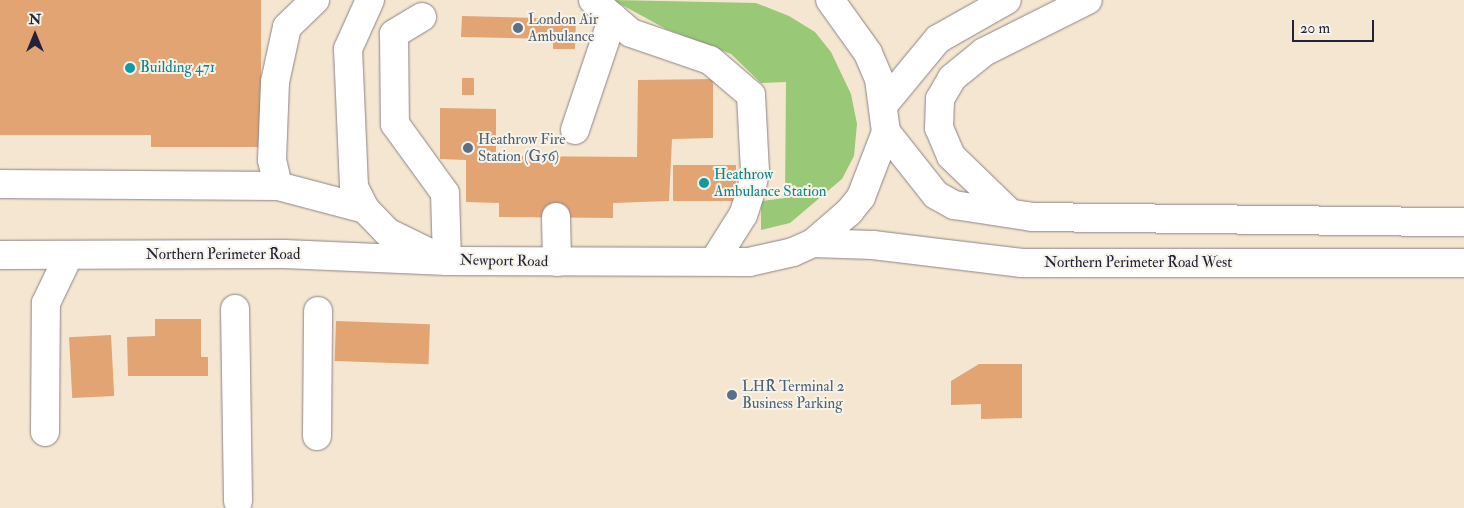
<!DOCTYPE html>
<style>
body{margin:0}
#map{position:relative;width:1464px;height:508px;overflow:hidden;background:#f5e6d1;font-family:"IM FELL Double Pica",serif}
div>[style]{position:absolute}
.green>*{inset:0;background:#99c877}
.building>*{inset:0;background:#e2a472;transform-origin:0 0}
.roads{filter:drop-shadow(0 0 1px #8c8486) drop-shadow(0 0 1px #8c8486)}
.minor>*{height:28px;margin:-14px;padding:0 14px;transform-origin:14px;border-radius:14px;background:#fff}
.dots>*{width:14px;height:14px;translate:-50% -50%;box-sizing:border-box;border:2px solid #f7f3e8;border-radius:50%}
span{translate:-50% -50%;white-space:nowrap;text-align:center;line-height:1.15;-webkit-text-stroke:4px #f7f3e8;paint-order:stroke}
.service-label{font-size:15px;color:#4e5e75}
.left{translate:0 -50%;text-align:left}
.culture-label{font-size:15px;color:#0d838f}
.street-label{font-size:15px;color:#22223b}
.north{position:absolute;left:10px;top:10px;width:50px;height:50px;-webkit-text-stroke:4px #f7f3e8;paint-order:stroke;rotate:0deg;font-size:14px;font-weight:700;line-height:20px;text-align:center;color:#22223b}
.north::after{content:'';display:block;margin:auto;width:18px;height:22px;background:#22223b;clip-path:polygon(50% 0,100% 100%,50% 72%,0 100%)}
.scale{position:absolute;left:1292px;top:20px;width:82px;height:22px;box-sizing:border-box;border:2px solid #22223b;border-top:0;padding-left:6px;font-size:15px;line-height:18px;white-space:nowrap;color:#22223b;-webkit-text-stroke:4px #f7f3e8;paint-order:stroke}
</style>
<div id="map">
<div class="green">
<i style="clip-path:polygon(613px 0,756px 3px,789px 16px,815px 32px,831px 52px,851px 94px,857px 124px,854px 156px,842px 179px,790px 223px,761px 230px,761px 201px,785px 198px,786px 82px,761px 83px,731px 54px,666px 29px)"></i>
</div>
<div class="building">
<i style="clip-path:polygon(0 0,261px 0,261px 147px,151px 147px,151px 135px,0 135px)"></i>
<i style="clip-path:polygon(462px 16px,576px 19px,575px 49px,553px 49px,553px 39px,461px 37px)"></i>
<i style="left:462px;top:78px;width:12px;height:17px"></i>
<i style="clip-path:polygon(713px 79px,713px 138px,672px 139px,669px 201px,613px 203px,613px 218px,499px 217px,499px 203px,466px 202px,466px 160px,440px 159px,440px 108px,496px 109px,496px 156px,637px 157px,638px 80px)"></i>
<i style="left:673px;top:165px;width:63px;height:36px"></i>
<i style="clip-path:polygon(155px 319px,201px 319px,201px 357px,208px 357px,208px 376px,128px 376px,127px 337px,155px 336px)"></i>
<i style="left:336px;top:321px;width:94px;height:40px;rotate:2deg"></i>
<i style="left:111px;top:335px;width:61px;height:42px;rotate:87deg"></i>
<i style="clip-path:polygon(979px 364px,1022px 364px,1022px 418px,981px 419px,981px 404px,951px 405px,951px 381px)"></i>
</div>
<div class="roads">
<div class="minor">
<i style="left:370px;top:0;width:54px;rotate:114.2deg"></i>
<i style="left:348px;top:49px;width:138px;rotate:87.5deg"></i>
<i style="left:354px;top:187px;width:25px;rotate:63deg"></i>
<i style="left:365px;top:209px;width:32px;rotate:46deg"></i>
<i style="left:387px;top:232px;width:52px;rotate:26.1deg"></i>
<i style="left:593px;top:0;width:50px;rotate:41deg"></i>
<i style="left:631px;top:33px;width:83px;rotate:18.9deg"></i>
<i style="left:710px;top:60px;width:54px;rotate:40.5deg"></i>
<i style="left:751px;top:95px;width:77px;rotate:87deg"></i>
<i style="left:755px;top:172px;width:19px;rotate:102deg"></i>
<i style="left:751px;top:191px;width:25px;rotate:108deg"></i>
<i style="left:743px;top:215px;width:54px;rotate:122.2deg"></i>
<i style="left:422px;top:17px;width:33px;rotate:149deg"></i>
<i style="left:394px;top:34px;width:90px;rotate:89.4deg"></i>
<i style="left:395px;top:124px;width:85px;rotate:54.1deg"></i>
<i style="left:445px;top:193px;width:68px;rotate:88.3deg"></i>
<i style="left:885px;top:103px;width:83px;rotate:-50.4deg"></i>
<i style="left:938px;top:39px;width:79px;rotate:-29.5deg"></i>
<i style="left:575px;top:130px;width:119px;rotate:-71.4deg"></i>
<i style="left:886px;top:132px;width:80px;rotate:51.6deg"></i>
<i style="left:936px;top:195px;width:21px;rotate:29deg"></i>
<i style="left:954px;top:205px;width:79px;rotate:8.7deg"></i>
<i style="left:1032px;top:217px;width:432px;rotate:0.7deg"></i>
<i style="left:0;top:184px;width:278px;rotate:0.4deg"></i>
<i style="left:278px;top:186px;width:90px;rotate:14.8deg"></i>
<i style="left:278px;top:186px;width:27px;rotate:-103deg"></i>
<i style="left:272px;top:160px;width:78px;rotate:-87.8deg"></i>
<i style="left:275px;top:82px;width:56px;rotate:-77.7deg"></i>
<i style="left:287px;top:27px;width:39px;rotate:-44deg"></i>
<i style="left:1010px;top:213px;width:82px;rotate:-136deg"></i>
<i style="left:951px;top:156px;width:30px;rotate:-113deg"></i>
<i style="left:939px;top:128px;width:29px;rotate:-88deg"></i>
<i style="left:940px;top:99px;width:24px;rotate:-60deg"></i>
<i style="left:952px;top:78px;width:41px;rotate:-39.1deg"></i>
<i style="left:984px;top:52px;width:116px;rotate:-26.6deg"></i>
<i style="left:556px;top:217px;width:45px;rotate:88.7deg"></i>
<i style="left:813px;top:243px;width:60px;rotate:1.9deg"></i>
<i style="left:873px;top:245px;width:150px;rotate:6.9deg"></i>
<i style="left:1022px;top:263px;width:442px"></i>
<i style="left:0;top:255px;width:284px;rotate:-0.2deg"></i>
<i style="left:284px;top:254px;width:163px;rotate:2.5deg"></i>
<i style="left:447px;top:261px;width:302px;rotate:0.2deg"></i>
<i style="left:749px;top:262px;width:45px;rotate:-12.8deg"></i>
<i style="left:793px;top:252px;width:22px;rotate:-24deg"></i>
<i style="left:813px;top:243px;width:48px;rotate:-40.7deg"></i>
<i style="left:849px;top:212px;width:19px;rotate:-51deg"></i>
<i style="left:861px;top:197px;width:70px;rotate:-69deg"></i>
<i style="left:886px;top:132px;width:53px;rotate:-97.5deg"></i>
<i style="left:879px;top:79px;width:28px;rotate:-113deg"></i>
<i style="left:868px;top:53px;width:65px;rotate:-125.6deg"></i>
<i style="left:235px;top:309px;width:192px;rotate:89.1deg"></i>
<i style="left:45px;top:432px;width:129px;rotate:-89.6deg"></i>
<i style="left:46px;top:303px;width:53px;rotate:-64.4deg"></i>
<i style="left:317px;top:436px;width:125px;rotate:-89.5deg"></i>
</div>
</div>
<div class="dots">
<i style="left:518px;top:28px;background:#5c6f8a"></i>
<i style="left:130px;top:68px;background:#0f9aa8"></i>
<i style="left:468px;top:148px;background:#5c6f8a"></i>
<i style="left:704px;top:183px;background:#0f9aa8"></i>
<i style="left:732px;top:395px;background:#5c6f8a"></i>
</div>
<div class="service-label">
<span class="left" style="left:528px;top:28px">London Air<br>Ambulance</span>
<span class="left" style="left:478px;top:148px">Heathrow Fire<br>Station (G56)</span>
<span class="left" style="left:742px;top:395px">LHR Terminal 2<br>Business Parking</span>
</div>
<div class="culture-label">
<span class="left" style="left:140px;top:68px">Building 471</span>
<span class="left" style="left:714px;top:183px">Heathrow<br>Ambulance Station</span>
</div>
<div class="street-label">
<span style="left:223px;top:255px">Northern Perimeter Road</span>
<span style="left:504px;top:261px;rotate:1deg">Newport Road</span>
<span style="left:1138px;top:263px">Northern Perimeter Road West</span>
</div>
<div class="north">N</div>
<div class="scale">20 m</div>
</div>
